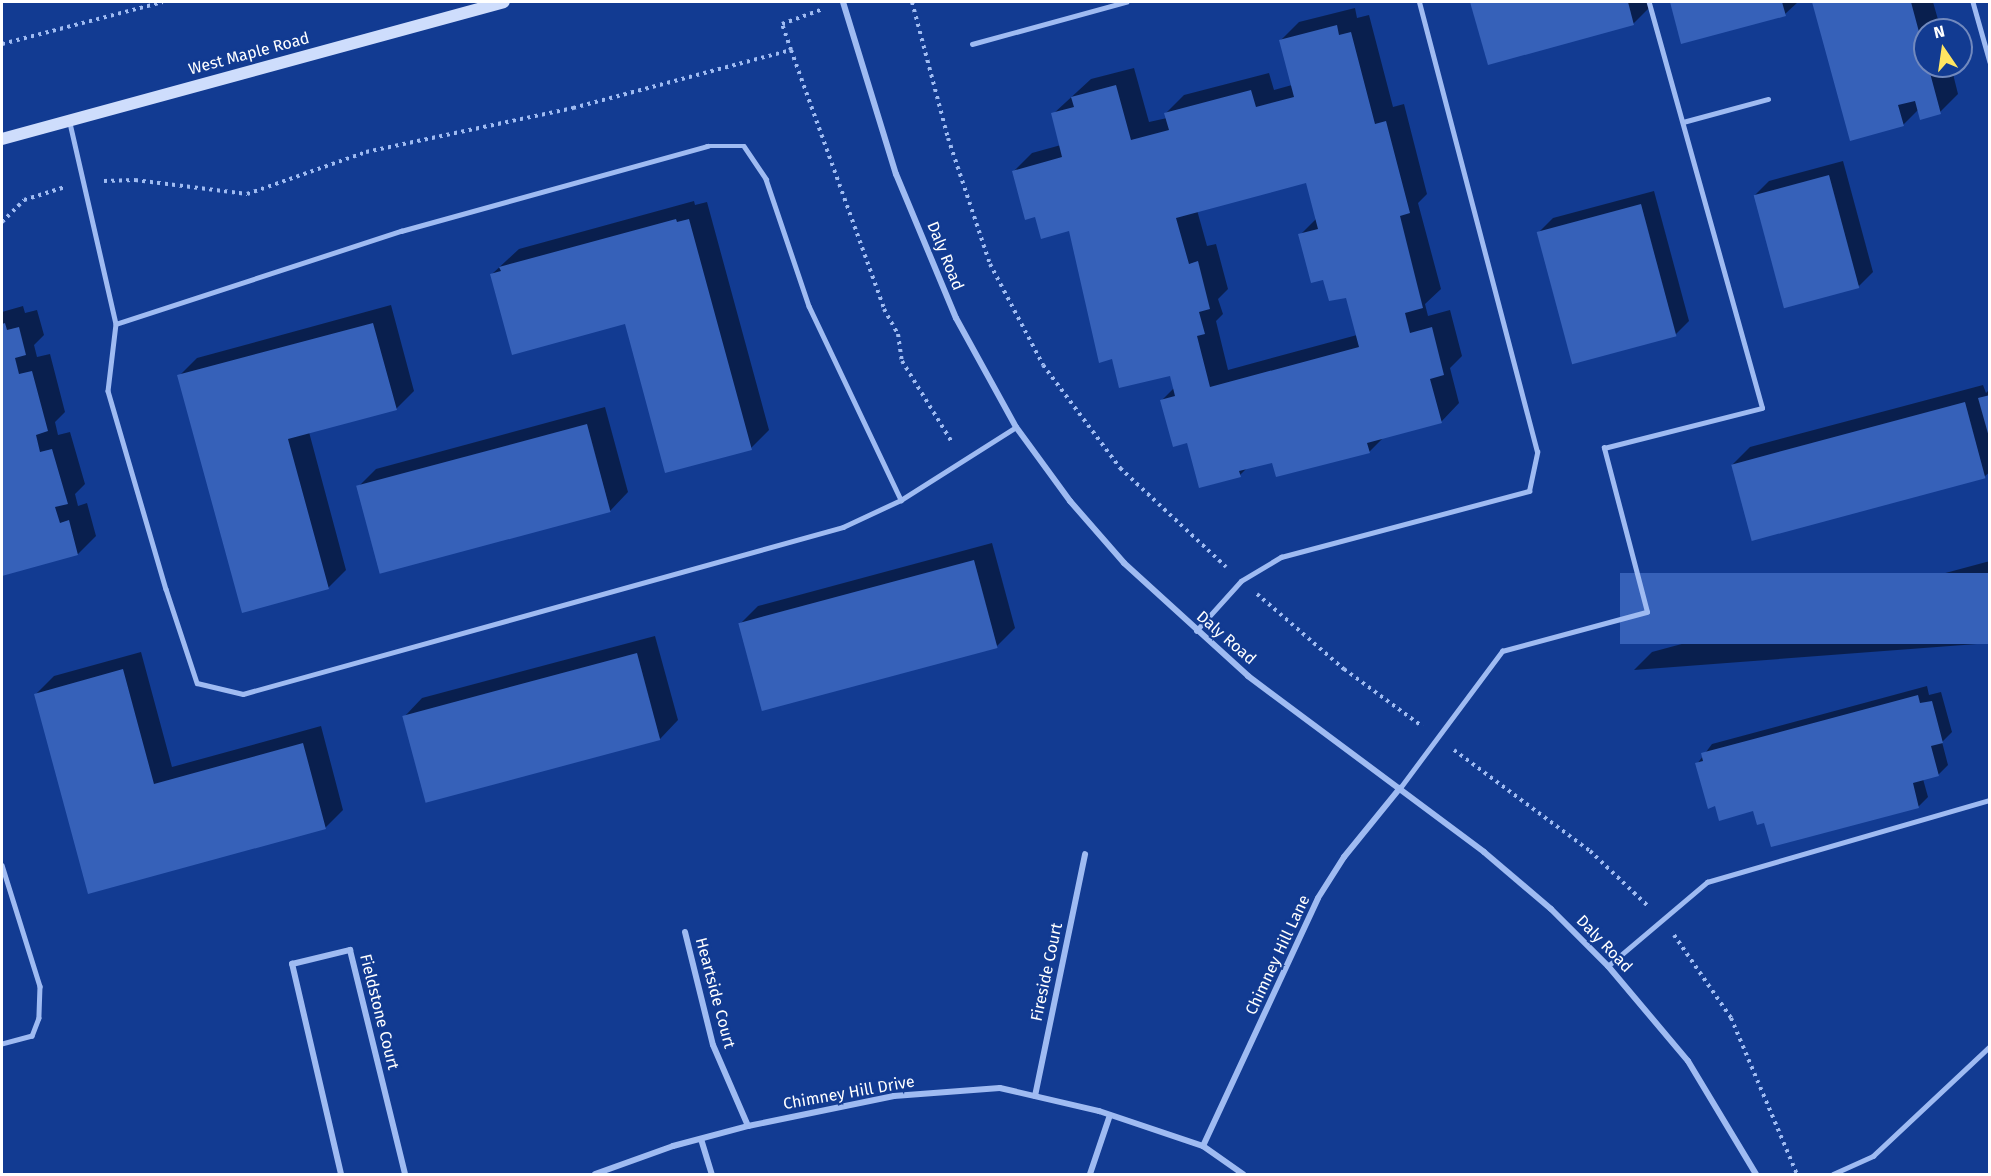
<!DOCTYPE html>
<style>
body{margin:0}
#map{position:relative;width:1991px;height:1176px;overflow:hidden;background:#123b92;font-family:"Fira Sans",sans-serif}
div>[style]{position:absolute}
.shadow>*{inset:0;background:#0007}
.building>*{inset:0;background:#3661b9;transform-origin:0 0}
.path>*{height:4px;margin-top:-2px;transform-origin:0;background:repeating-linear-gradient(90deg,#9fbbf2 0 3px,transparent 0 7.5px)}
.lane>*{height:4.5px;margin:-2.25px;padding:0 2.25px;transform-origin:2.25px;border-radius:2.25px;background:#9fbbf2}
.street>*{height:6px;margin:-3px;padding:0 3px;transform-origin:3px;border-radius:3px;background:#9fbbf2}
.secondary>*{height:12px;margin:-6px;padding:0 6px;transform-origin:6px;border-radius:6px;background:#ceddfc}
span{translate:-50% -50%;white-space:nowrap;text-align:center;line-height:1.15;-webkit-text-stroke:4.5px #123b92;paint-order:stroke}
.street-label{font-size:16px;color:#fff}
.frame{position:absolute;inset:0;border:3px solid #fff;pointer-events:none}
.north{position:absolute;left:1913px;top:18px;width:60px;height:60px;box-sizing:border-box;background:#123b92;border:2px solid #7189be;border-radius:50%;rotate:347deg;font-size:16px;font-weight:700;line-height:24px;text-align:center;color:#fff}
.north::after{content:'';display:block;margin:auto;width:21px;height:27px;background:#ffe561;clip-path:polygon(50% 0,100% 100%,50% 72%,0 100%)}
</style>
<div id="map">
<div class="shadow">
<i style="clip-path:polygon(1472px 2px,1650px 2px,1651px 6px,1633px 24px,1489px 63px)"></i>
<i style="clip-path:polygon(1671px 2px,1798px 2px,1785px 14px,1682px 42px)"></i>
<i style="clip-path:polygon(1814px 2px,1933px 2px,1941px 30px,1925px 30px,1925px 66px,1951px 66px,1958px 94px,1940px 112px,1919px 109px,1903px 125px,1851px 139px)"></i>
<i style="clip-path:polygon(evenodd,1355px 8px,1357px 18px,1369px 15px,1393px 107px,1404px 104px,1427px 194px,1418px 203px,1441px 289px,1425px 304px,1428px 316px,1450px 310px,1462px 356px,1450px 368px,1459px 403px,1441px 422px,1384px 437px,1369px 452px,1273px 461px,1248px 467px,1240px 475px,1188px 441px,1162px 400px,1174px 388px,1171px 374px,1113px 358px,1070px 229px,1036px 216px,1014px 171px,1032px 153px,1061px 145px,1053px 114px,1091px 79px,1134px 68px,1149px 122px,1167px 118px,1166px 113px,1184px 95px,1269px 73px,1274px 90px,1292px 85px,1280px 41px,1299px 22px,1355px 8px,1307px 181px,1317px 218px,1300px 235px,1324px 279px,1347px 296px,1357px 335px,1228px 370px,1216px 321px,1223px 314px,1218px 299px,1228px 289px,1216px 244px,1207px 246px,1197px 210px,1307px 181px)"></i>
<i style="clip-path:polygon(1843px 161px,1873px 272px,1859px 286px,1755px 195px,1769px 181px)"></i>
<i style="clip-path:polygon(1654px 191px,1689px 321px,1675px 335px,1539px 232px,1553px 218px)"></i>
<i style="clip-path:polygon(694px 201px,695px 205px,707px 202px,769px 430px,751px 448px,626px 322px,492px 274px,519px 249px)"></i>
<i style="clip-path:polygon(391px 305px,414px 391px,396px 409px,309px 432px,346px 570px,328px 588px,179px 376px,197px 358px)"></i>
<i style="clip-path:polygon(23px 306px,25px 313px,37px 310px,44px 335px,34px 345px,37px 357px,50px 354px,65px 412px,55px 422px,58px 435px,70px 432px,85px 484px,75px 494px,78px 506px,87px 503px,96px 536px,78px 554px,2px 574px,2px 312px)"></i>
<i style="clip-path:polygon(1983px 385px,1986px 393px,1990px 389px,1990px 472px,1985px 476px,1732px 465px,1750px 447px)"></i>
<i style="clip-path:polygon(605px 407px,628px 492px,610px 511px,358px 487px,376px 469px)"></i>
<i style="clip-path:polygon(992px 543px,1015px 628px,997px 646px,740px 624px,758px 606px)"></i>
<i style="clip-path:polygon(1990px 561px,1990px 643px,1634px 670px,1652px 652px)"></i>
<i style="clip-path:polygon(655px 636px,678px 720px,660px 739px,404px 717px,422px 698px)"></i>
<i style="clip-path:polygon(141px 652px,172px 767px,321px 726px,343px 810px,325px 828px,89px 892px,36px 694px,54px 676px)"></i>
<i style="clip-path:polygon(1927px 686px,1929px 695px,1941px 692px,1952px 732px,1942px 742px,1948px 765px,1939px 774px,1923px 779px,1928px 797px,1919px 806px,1772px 845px,1765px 821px,1754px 810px,1716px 804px,1697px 764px,1712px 744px)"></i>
</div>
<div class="building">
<i style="clip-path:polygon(1470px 2px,1628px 2px,1634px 25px,1488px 65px)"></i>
<i style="clip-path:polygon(1670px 2px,1782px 2px,1786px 16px,1681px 44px)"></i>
<i style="clip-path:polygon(1812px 2px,1911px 2px,1941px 114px,1920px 120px,1915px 101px,1898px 105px,1904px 126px,1850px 141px)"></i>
<i style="clip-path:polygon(evenodd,1337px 25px,1339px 35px,1351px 32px,1375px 124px,1386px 121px,1410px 213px,1400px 216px,1423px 308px,1405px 313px,1410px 333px,1432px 327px,1444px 375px,1430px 379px,1442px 423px,1367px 443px,1370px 453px,1276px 477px,1272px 463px,1239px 471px,1241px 477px,1199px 488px,1187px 443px,1173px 447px,1160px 400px,1175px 396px,1170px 376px,1119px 388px,1112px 359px,1099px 363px,1069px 231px,1041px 239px,1035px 217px,1025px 220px,1012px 171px,1062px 157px,1051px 113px,1074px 107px,1071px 97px,1116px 85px,1131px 140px,1169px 130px,1164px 113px,1251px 90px,1256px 107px,1294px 97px,1279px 40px,1337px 25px,1306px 183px,1318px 229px,1298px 234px,1311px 283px,1323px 280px,1329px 301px,1346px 298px,1359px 347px,1210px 387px,1197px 336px,1205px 334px,1199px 312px,1210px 309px,1198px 261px,1189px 264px,1176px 218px,1306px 183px)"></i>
<i style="left:1829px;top:175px;width:117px;height:78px;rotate:75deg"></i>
<i style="left:1641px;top:204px;width:137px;height:108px;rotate:75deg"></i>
<i style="clip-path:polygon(676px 219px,677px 222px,689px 219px,752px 450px,665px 473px,625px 324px,512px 355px,490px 274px,501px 271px,499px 267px)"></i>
<i style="clip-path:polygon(5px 323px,7px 330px,19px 327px,26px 355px,15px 358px,19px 374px,32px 371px,48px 431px,36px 435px,40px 452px,52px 449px,68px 504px,55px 507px,60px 523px,69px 520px,78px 555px,2px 576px,2px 324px)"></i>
<i style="clip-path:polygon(373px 323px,397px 410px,288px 439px,329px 589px,242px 613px,177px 375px)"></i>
<i style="clip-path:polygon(1990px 395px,1990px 437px,1989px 437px,1978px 398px)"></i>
<i style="left:1965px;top:402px;width:79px;height:242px;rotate:75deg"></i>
<i style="left:587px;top:424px;width:91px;height:239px;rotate:75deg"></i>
<i style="left:974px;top:560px;width:91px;height:244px;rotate:75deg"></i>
<i style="left:1990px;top:573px;width:71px;height:370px;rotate:90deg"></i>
<i style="left:637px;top:653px;width:90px;height:243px;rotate:75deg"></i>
<i style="clip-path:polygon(123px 669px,154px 784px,303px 743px,326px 829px,88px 894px,34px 694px)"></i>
<i style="clip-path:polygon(1918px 695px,1920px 703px,1932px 701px,1943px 743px,1931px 746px,1939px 776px,1913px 783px,1919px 808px,1771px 847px,1764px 823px,1757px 825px,1753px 811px,1719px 821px,1715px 806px,1708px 809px,1695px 763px,1703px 761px,1701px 753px)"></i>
</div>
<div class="path">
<i style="left:912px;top:2px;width:141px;rotate:75.2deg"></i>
<i style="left:948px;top:138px;width:133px;rotate:71.6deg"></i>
<i style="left:990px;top:264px;width:114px;rotate:62.3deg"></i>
<i style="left:1043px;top:365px;width:129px;rotate:53.2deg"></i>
<i style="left:1120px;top:468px;width:145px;rotate:43deg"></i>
<i style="left:2px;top:44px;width:166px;rotate:-14.6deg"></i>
<i style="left:791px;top:50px;width:275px;rotate:70.2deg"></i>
<i style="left:884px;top:309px;width:29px;rotate:61deg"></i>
<i style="left:898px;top:334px;width:27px;rotate:82deg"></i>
<i style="left:902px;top:361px;width:97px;rotate:58.4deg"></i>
<i style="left:104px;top:181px;width:31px;rotate:-2deg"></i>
<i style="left:135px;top:180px;width:113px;rotate:7.1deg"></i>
<i style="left:247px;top:194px;width:126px;rotate:-19.4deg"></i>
<i style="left:366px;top:152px;width:212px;rotate:-12deg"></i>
<i style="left:573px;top:108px;width:226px;rotate:-14.9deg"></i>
<i style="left:791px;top:50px;width:28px;rotate:-109deg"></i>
<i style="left:782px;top:24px;width:44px;rotate:-20.1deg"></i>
<i style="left:2px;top:222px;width:31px;rotate:-45deg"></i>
<i style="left:24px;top:200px;width:43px;rotate:-17.6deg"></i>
<i style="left:1257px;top:594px;width:115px;rotate:40.8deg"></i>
<i style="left:1344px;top:669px;width:97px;rotate:36.2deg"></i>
<i style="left:1454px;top:750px;width:169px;rotate:36.6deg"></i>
<i style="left:1590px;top:851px;width:81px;rotate:43.5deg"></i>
<i style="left:1674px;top:935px;width:101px;rotate:55.5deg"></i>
<i style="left:1731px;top:1018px;width:169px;rotate:67.1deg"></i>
</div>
<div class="lane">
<i style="left:1973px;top:2px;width:62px;rotate:74.2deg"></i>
<i style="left:972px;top:44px;width:160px;rotate:-15.3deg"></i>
<i style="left:1683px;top:122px;width:88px;rotate:-15.1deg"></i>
<i style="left:70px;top:123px;width:206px;rotate:77.1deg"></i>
<i style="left:116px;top:324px;width:67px;rotate:96.8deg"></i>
<i style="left:108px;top:391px;width:206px;rotate:73.7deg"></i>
<i style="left:166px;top:589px;width:99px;rotate:71.7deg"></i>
<i style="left:197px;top:683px;width:47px;rotate:13.4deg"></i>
<i style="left:243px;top:694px;width:623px;rotate:-15.55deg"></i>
<i style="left:843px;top:527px;width:64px;rotate:-25deg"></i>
<i style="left:901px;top:500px;width:136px;rotate:-32.4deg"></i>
<i style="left:116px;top:324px;width:300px;rotate:-18.1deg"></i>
<i style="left:401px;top:231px;width:318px;rotate:-15.5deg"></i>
<i style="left:707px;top:146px;width:37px"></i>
<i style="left:744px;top:146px;width:40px;rotate:56deg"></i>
<i style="left:766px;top:179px;width:134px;rotate:71.3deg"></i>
<i style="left:809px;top:306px;width:215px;rotate:64.6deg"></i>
<i style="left:1196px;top:631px;width:67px;rotate:-48deg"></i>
<i style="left:1241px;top:581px;width:47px;rotate:-31deg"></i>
<i style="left:1281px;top:557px;width:257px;rotate:-14.9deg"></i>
<i style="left:1529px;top:491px;width:40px;rotate:-78deg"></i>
<i style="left:1537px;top:452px;width:465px;rotate:-104.7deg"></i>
<i style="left:1400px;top:788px;width:171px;rotate:-53.3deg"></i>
<i style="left:1502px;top:651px;width:150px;rotate:-15.1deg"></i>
<i style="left:1647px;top:612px;width:170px;rotate:-104.7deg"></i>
<i style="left:1604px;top:448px;width:163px;rotate:-14.2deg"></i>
<i style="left:1762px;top:408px;width:421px;rotate:-105.6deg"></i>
<i style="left:2px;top:865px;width:127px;rotate:72.6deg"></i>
<i style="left:40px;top:986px;width:32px;rotate:92deg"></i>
<i style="left:39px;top:1018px;width:19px;rotate:111deg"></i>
<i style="left:32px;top:1036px;width:31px;rotate:165deg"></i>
<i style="left:1608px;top:966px;width:130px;rotate:-40.3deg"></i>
<i style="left:1707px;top:882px;width:295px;rotate:-16.2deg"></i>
<i style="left:1833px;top:1174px;width:44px;rotate:-24.2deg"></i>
<i style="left:1873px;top:1156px;width:161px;rotate:-43.2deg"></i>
</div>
<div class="street">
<i style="left:843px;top:2px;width:180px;rotate:72.9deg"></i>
<i style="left:896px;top:174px;width:156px;rotate:67.4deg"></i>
<i style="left:956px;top:318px;width:124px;rotate:61.2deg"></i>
<i style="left:1016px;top:427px;width:92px;rotate:53.9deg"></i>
<i style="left:1070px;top:501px;width:82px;rotate:48.9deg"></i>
<i style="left:1124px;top:563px;width:168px;rotate:42.3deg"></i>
<i style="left:1248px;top:676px;width:294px;rotate:36.7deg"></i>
<i style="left:1484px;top:852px;width:88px;rotate:40.4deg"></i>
<i style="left:1551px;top:909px;width:81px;rotate:45deg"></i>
<i style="left:1608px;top:966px;width:124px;rotate:49.9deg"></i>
<i style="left:1688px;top:1061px;width:132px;rotate:59deg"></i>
<i style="left:685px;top:932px;width:116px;rotate:76.1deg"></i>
<i style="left:713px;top:1045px;width:88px;rotate:66.6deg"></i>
<i style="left:1035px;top:1096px;width:247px;rotate:-78.3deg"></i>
<i style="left:701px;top:1139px;width:37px;rotate:73deg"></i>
<i style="left:1203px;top:1146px;width:273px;rotate:-65.1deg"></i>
<i style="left:1318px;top:898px;width:49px;rotate:-57.6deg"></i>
<i style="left:1344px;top:857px;width:89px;rotate:-50.9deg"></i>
<i style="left:341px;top:1174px;width:216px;rotate:-103.1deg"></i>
<i style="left:292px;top:964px;width:60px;rotate:-13.6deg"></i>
<i style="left:350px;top:950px;width:231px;rotate:76.2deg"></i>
<i style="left:595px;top:1174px;width:83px;rotate:-19.7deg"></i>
<i style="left:673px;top:1146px;width:78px;rotate:-14.9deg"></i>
<i style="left:748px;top:1126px;width:149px;rotate:-11.6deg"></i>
<i style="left:894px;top:1096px;width:106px;rotate:-4.3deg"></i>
<i style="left:1000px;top:1088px;width:102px;rotate:13.1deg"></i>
<i style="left:1099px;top:1111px;width:110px;rotate:18.6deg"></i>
<i style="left:1203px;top:1146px;width:49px;rotate:35deg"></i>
<i style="left:1090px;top:1174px;width:62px;rotate:-71.3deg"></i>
</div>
<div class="secondary">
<i style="left:2px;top:139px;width:520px;rotate:-15.26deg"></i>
</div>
<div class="street-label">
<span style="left:249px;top:54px;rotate:-15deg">West Maple Road</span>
<span style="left:945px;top:256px;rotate:68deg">Daly Road</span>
<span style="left:1226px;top:638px;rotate:41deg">Daly Road</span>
<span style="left:1604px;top:944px;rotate:46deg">Daly Road</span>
<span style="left:1278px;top:955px;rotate:-65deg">Chimney Hill Lane</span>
<span style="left:1047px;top:972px;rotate:-78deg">Fireside Court</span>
<span style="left:715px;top:993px;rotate:75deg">Heartside Court</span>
<span style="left:379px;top:1012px;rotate:76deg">Fieldstone Court</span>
<span style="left:849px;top:1093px;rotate:-10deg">Chimney Hill Drive</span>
</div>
<div class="frame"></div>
<div class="north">N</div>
</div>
